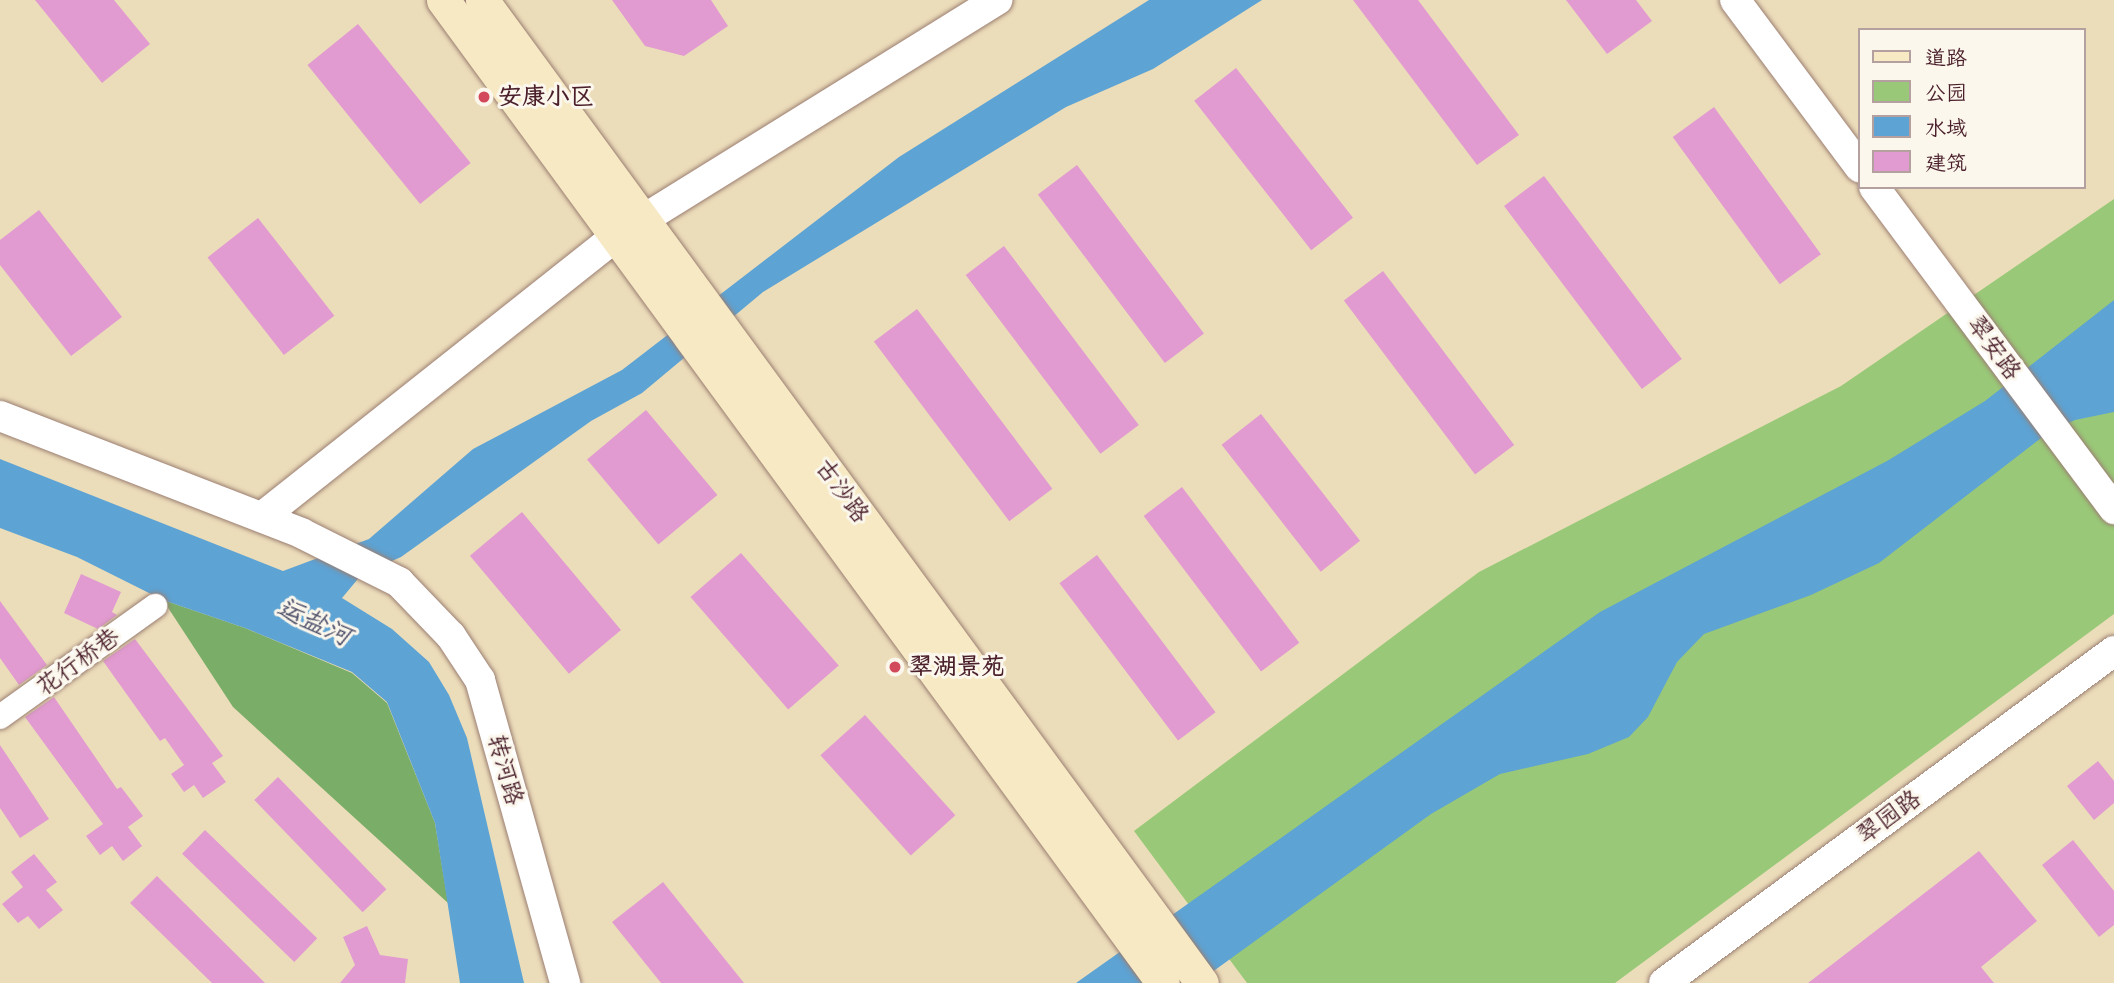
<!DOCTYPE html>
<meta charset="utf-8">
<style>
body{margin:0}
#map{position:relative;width:2114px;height:983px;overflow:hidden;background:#ecddba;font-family:Caveat,"LXGW WenKai TC",sans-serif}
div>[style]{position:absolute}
.green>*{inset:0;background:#99c978}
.forest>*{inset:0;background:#7aad68}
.water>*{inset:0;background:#5da3d3}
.building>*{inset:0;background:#e19bd0;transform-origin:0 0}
.roads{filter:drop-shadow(0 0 2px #9b7e72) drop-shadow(0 0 2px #9b7e72)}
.minor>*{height:24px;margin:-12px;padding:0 12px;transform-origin:12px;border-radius:12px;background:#fff}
.tertiary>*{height:30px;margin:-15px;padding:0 15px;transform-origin:15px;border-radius:15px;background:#fff}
.secondary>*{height:33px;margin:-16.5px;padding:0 16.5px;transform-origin:16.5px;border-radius:16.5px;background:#f6e9c3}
.dots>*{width:19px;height:19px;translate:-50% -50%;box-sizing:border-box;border:4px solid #fbf7ec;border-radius:50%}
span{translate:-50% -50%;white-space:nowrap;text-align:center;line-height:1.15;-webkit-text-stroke:6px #fbf7ec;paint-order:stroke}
.poi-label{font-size:24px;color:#4a1f2b;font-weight:700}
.left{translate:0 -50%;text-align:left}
.street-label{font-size:24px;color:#4a1f2b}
.water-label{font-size:26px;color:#52546e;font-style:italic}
.legend{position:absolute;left:1858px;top:28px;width:228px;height:161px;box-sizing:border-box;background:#fbf7ec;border:2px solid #b4a19f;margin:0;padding:9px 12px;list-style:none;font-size:21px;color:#4a1f2b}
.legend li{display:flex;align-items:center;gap:14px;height:35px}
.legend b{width:35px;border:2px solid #b4a19f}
</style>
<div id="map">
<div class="green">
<i style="clip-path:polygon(2114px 199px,2114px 614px,1615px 983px,1247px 983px,1134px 831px,1479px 572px,1841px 386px)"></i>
</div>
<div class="forest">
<i style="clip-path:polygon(163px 600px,245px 628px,352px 673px,387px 703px,435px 823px,448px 903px,233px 707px)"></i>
</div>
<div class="water">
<i style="clip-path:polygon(1149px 0,1262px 0,1153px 69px,1066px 107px,763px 292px,642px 393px,591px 421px,401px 557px,362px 574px,342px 598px,392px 629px,429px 662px,449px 695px,467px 738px,524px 983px,460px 983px,435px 823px,387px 702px,352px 672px,245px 628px,163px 600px,77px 557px,0 528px,0 459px,283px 571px,369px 539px,473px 449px,622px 370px,899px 157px)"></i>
<i style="clip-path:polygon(2114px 300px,2114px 412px,2075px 420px,2049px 432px,1879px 563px,1811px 595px,1704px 634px,1677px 662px,1648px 717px,1629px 737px,1588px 754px,1500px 774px,1431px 814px,1197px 983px,1076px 983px,1600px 612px,1887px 461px,1985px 401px)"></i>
</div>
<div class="building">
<i style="clip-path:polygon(35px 0,114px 0,150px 44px,102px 83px)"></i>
<i style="clip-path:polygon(612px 0,711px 0,728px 26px,684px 56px,645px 46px)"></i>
<i style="clip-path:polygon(1353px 0,1418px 0,1519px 135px,1477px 165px)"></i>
<i style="clip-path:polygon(1566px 0,1636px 0,1652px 21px,1607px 54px)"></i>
<i style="left:358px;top:24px;width:179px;height:65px;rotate:51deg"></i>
<i style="left:1236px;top:68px;width:190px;height:53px;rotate:52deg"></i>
<i style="left:1714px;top:107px;width:182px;height:51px;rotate:54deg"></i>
<i style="left:1077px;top:165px;width:211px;height:49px;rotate:53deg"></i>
<i style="left:1544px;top:176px;width:229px;height:50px;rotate:53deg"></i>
<i style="clip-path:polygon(39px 210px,122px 317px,71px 356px,0 265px,0 240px)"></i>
<i style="left:258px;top:218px;width:124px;height:64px;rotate:52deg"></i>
<i style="left:1004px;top:246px;width:224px;height:48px;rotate:53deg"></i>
<i style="left:1383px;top:271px;width:218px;height:49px;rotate:53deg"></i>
<i style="left:917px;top:309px;width:225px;height:54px;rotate:53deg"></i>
<i style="left:646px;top:410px;width:111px;height:77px;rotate:50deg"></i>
<i style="left:1261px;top:414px;width:161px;height:50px;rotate:52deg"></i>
<i style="left:1182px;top:487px;width:195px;height:48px;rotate:53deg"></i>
<i style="left:522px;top:512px;width:154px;height:68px;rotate:50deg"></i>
<i style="left:741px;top:553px;width:149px;height:67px;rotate:49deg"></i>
<i style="left:1097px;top:555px;width:197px;height:47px;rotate:53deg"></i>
<i style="clip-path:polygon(81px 574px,121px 592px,112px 612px,117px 615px,98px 629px,64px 613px)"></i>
<i style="clip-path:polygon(0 601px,47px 665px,19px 685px,0 658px)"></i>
<i style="clip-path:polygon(135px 639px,223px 756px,212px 763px,226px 782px,203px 798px,194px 785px,184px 792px,171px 774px,184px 765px,165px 738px,160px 741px,103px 661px)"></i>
<i style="clip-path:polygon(54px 697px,117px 789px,121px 787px,143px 816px,128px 827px,142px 846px,123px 861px,112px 846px,100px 855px,86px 836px,103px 824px,25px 717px)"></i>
<i style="left:865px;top:715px;width:135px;height:60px;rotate:48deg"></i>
<i style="clip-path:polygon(0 745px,49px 819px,20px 838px,0 808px)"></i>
<i style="clip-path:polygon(2098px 761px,2114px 781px,2114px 803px,2094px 820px,2067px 786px)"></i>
<i style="left:278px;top:777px;width:156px;height:33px;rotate:46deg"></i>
<i style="left:205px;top:830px;width:156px;height:33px;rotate:44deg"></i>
<i style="clip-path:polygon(2073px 840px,2114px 891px,2114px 925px,2099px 937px,2042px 865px)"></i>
<i style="clip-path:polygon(1979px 851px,2037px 921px,1981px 967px,1994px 983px,1808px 983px)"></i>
<i style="clip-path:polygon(34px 854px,57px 882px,46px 890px,63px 910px,39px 929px,28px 916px,18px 923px,2px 904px,23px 887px,11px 872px)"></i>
<i style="clip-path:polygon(157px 876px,265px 983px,212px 983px,130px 903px)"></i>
<i style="clip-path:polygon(663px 882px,744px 983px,661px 983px,612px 922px)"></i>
<i style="clip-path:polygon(367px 926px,380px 955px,408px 959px,405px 983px,340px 983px,355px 965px,343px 937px)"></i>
</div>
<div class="roads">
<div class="minor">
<i style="left:0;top:717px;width:191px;rotate:-35.6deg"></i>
</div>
<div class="tertiary">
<i style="left:1735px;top:0;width:209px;rotate:53.3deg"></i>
<i style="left:1874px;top:187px;width:402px;rotate:53.3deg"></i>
<i style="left:0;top:416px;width:323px;rotate:21.2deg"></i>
<i style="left:301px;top:533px;width:110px;rotate:26.6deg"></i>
<i style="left:399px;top:582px;width:75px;rotate:46.1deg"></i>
<i style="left:451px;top:636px;width:53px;rotate:56.6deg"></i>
<i style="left:480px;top:680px;width:315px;rotate:74.3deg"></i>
<i style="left:262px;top:517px;width:451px;rotate:-38.4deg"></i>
<i style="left:615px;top:237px;width:450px;rotate:-31.8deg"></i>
<i style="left:1664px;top:983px;width:559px;rotate:-36.42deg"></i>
</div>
<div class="secondary">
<i style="left:443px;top:0;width:1218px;rotate:53.78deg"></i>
<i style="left:482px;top:0;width:1218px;rotate:53.78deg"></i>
</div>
</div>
<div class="dots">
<i style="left:484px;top:97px;background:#d1495b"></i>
<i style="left:895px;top:667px;background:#d1495b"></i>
</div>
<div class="poi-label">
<span class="left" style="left:498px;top:97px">安康小区</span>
<span class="left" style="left:909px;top:667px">翠湖景苑</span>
</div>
<div class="street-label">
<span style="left:1994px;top:348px;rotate:54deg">翠安路</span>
<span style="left:842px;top:491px;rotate:54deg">古沙路</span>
<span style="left:78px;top:662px;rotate:-36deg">花行桥巷</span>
<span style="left:505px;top:770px;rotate:74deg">转河路</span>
<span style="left:1889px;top:817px;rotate:-36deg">翠园路</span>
</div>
<div class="water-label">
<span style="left:314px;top:622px;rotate:25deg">运盐河</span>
</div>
<ul class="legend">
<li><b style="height:9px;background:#f6e9c3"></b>道路</li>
<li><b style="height:19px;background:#99c978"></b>公园</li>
<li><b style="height:19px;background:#5da3d3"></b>水域</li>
<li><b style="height:19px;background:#e19bd0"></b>建筑</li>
</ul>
</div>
